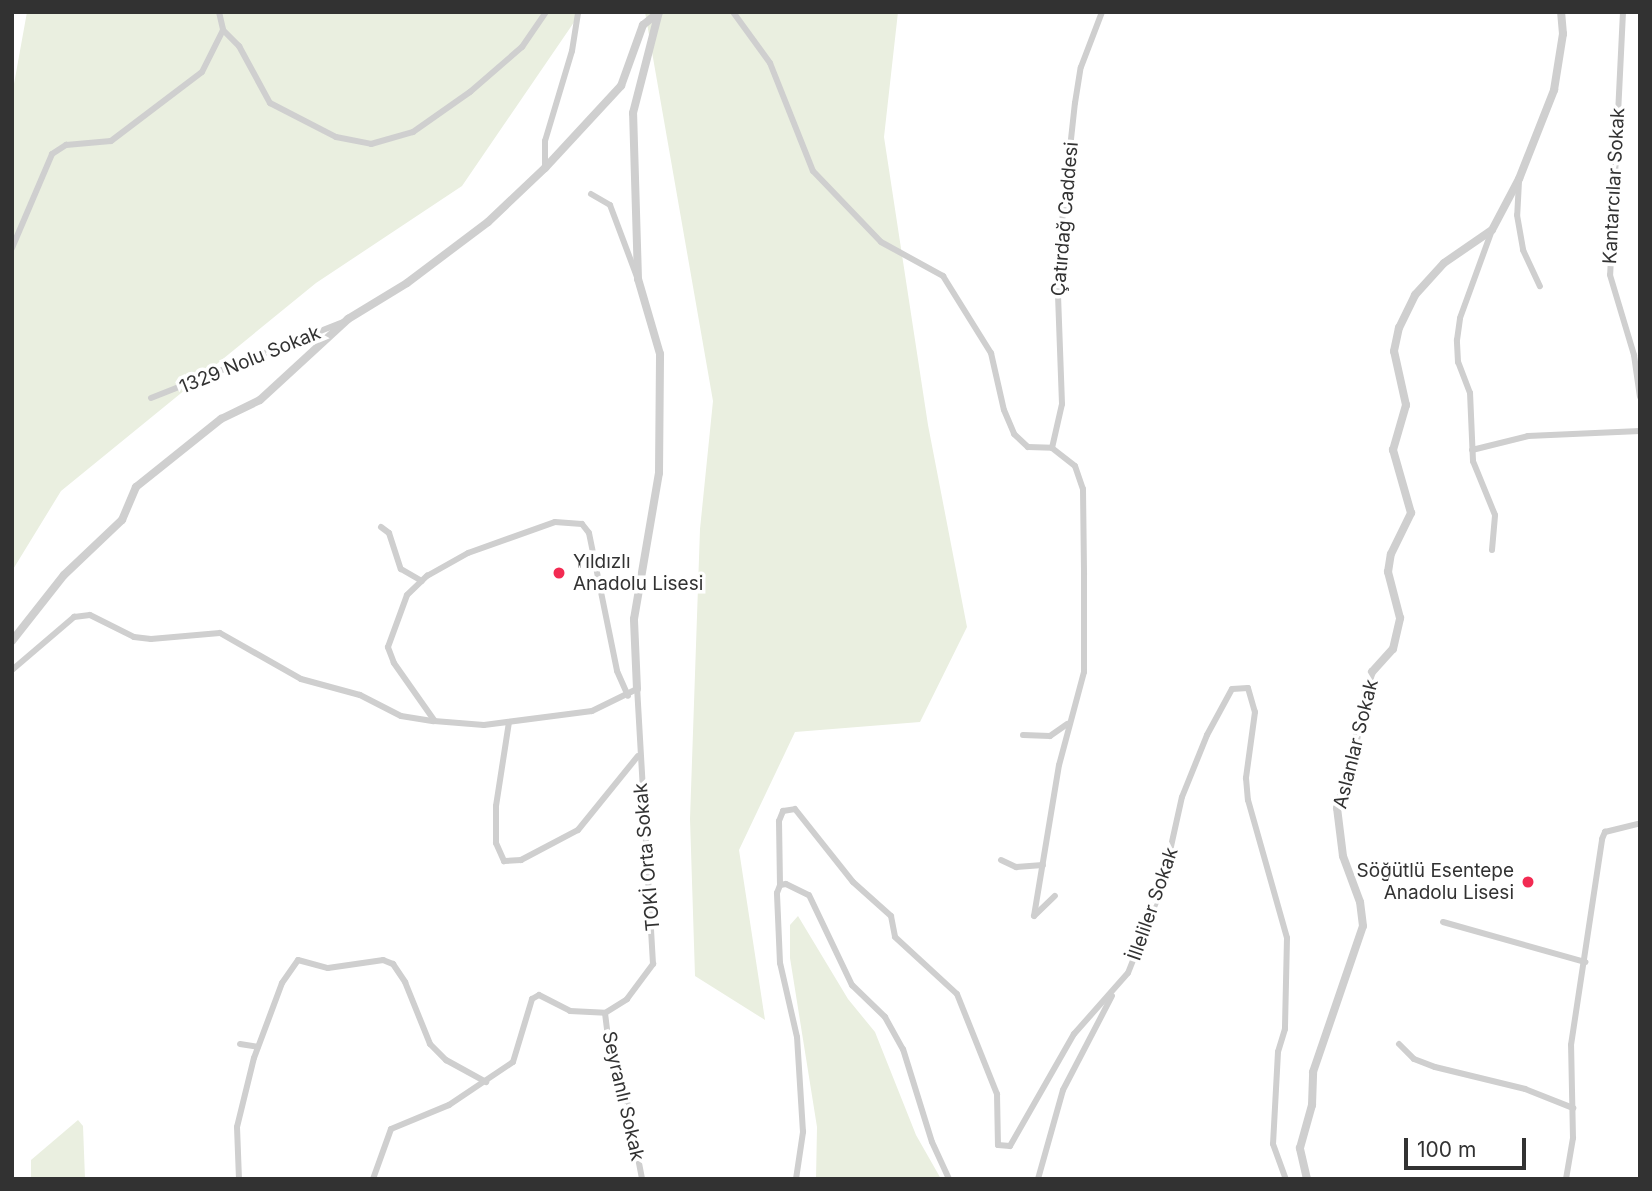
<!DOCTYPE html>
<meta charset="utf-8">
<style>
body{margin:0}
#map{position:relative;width:1652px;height:1191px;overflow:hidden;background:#fff;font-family:Inter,sans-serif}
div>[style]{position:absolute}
.green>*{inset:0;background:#eaefe0}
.minor>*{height:6px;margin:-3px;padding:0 3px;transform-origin:3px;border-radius:3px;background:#cfcfcf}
.tertiary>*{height:8px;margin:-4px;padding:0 4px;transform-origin:4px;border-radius:4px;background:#cfcfcf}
.dots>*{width:19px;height:19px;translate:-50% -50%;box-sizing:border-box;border:4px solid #fff;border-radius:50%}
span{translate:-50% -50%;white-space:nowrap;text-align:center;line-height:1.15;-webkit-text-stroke:7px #fff;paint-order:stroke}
.street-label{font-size:19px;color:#323232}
.poi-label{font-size:19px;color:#323232}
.left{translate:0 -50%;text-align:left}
.right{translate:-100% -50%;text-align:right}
.frame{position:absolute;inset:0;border:14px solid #323232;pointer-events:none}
.scale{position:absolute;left:1404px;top:1138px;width:122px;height:32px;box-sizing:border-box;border:4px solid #323232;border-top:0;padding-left:9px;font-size:21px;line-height:24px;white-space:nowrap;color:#323232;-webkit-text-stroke:5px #fff;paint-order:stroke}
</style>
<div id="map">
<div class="green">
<i style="clip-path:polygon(27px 12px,581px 12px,462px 186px,316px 283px,61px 491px,12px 571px,12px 95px)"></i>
<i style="clip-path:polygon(645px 12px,898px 12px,884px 137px,928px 425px,967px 627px,920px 722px,795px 732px,739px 850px,765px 1020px,695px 976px,690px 819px,700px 529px,713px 401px)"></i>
<i style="clip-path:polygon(798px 916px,848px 999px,875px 1032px,916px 1135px,941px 1179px,816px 1179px,817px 1127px,790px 958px,790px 925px)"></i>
<i style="clip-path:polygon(78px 1120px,83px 1126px,85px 1179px,31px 1179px,31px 1160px)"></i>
</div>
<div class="minor">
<i style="left:219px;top:12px;width:18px;rotate:77deg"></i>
<i style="left:223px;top:30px;width:23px;rotate:45deg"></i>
<i style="left:239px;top:46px;width:65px;rotate:61.5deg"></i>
<i style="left:270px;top:103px;width:74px;rotate:27.3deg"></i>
<i style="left:336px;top:137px;width:36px;rotate:11deg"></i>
<i style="left:371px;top:144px;width:44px;rotate:-15.9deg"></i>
<i style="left:413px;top:132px;width:70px;rotate:-35.1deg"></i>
<i style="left:470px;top:92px;width:69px;rotate:-40.9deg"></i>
<i style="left:522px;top:47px;width:42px;rotate:-55.6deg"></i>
<i style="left:733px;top:12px;width:63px;rotate:54deg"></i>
<i style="left:770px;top:63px;width:116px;rotate:68.3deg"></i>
<i style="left:813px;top:171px;width:98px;rotate:46.2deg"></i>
<i style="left:881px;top:242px;width:71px;rotate:28.7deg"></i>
<i style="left:943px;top:276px;width:91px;rotate:58.1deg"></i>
<i style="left:991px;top:353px;width:58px;rotate:77.2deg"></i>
<i style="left:1004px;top:410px;width:26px;rotate:67deg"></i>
<i style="left:1014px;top:434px;width:19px;rotate:43deg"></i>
<i style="left:1028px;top:447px;width:24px;rotate:2deg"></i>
<i style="left:1623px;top:12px;width:263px;rotate:92.8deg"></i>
<i style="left:1610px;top:275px;width:84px;rotate:73.3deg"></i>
<i style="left:1634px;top:355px;width:42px;rotate:81.9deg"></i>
<i style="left:545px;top:168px;width:27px;rotate:-90deg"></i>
<i style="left:545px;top:141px;width:94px;rotate:-73.3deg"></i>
<i style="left:572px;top:51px;width:39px;rotate:-81deg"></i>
<i style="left:1519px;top:181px;width:34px;rotate:93deg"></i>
<i style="left:1517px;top:215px;width:36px;rotate:80deg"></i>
<i style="left:1523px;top:250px;width:40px;rotate:65deg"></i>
<i style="left:591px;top:194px;width:22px;rotate:30deg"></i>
<i style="left:610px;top:205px;width:77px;rotate:69.4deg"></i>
<i style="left:12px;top:248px;width:102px;rotate:-66.9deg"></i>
<i style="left:52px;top:154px;width:17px;rotate:-33deg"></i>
<i style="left:66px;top:145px;width:45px;rotate:-5.1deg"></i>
<i style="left:111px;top:141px;width:114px;rotate:-37.2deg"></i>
<i style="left:202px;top:72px;width:47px;rotate:-63.4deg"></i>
<i style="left:151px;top:398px;width:206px;rotate:-21.6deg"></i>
<i style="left:1052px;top:448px;width:29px;rotate:38deg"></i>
<i style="left:1075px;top:466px;width:24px;rotate:71deg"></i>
<i style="left:1083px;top:489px;width:86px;rotate:89.3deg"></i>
<i style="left:1084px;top:575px;width:97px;rotate:90deg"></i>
<i style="left:1084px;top:672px;width:96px;rotate:105deg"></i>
<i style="left:1059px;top:765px;width:153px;rotate:99.4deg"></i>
<i style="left:1034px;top:916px;width:29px;rotate:-44deg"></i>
<i style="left:1052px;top:448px;width:45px;rotate:-77.2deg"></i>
<i style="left:1062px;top:404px;width:136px;rotate:-92.1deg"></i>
<i style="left:1057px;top:268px;width:166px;rotate:-83.8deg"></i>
<i style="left:1075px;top:103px;width:36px;rotate:-81deg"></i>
<i style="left:1081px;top:67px;width:59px;rotate:-69.1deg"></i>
<i style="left:1472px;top:450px;width:58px;rotate:-14deg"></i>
<i style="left:1528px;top:436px;width:112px;rotate:-2.6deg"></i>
<i style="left:381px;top:527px;width:10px;rotate:37deg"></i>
<i style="left:389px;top:533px;width:38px;rotate:72deg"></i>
<i style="left:401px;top:569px;width:24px;rotate:30deg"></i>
<i style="left:1492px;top:550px;width:35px;rotate:-85deg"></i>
<i style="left:1495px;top:515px;width:58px;rotate:-112.2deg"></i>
<i style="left:1473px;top:461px;width:68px;rotate:-92.5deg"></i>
<i style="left:1470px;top:393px;width:33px;rotate:-111deg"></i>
<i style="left:1458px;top:362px;width:22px;rotate:-93deg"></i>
<i style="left:1457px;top:340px;width:22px;rotate:-82deg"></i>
<i style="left:1460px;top:318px;width:94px;rotate:-70deg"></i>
<i style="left:12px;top:670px;width:82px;rotate:-40.5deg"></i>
<i style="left:74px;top:617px;width:16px;rotate:-7deg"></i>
<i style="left:90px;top:615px;width:49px;rotate:26.6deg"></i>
<i style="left:134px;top:637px;width:17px;rotate:7deg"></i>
<i style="left:151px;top:639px;width:69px;rotate:-5deg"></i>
<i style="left:220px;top:633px;width:93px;rotate:29.6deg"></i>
<i style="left:301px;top:679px;width:61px;rotate:15.2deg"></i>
<i style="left:360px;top:695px;width:46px;rotate:27.1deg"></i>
<i style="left:401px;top:716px;width:33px;rotate:9deg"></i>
<i style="left:434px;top:721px;width:50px;rotate:4.6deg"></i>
<i style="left:484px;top:725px;width:109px;rotate:-7.4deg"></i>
<i style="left:592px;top:711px;width:50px;rotate:-26.1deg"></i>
<i style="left:434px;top:720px;width:70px;rotate:-125.1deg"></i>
<i style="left:394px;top:663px;width:17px;rotate:-111deg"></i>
<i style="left:388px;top:647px;width:55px;rotate:-69.9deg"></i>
<i style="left:407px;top:595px;width:28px;rotate:-44deg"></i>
<i style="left:427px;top:576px;width:47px;rotate:-29.3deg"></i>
<i style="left:468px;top:553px;width:92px;rotate:-19.6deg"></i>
<i style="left:555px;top:522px;width:27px;rotate:4deg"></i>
<i style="left:582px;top:524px;width:11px;rotate:52deg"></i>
<i style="left:589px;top:533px;width:141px;rotate:78.5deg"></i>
<i style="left:617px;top:671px;width:27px;rotate:66deg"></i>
<i style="left:509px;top:722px;width:85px;rotate:98.8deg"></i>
<i style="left:496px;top:806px;width:37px;rotate:90deg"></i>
<i style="left:496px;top:843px;width:20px;rotate:66deg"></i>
<i style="left:504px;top:861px;width:17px;rotate:-3deg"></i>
<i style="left:521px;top:860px;width:64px;rotate:-27.8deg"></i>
<i style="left:578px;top:830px;width:95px;rotate:-51deg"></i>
<i style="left:1023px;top:735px;width:27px;rotate:2deg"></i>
<i style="left:1050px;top:736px;width:21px;rotate:-35deg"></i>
<i style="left:1001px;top:860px;width:17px;rotate:25deg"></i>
<i style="left:1016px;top:867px;width:27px;rotate:-4deg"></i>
<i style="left:780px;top:885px;width:64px;rotate:-90.9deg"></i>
<i style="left:779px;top:821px;width:11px;rotate:-68deg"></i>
<i style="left:783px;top:811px;width:12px;rotate:-9deg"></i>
<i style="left:795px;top:809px;width:93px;rotate:51.5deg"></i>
<i style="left:853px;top:882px;width:51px;rotate:41.8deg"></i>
<i style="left:891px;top:916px;width:21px;rotate:79deg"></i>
<i style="left:895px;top:937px;width:84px;rotate:42.6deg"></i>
<i style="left:957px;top:994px;width:108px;rotate:68.2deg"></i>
<i style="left:997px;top:1094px;width:51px;rotate:88.9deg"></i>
<i style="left:998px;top:1145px;width:12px;rotate:5deg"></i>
<i style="left:1010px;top:1146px;width:129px;rotate:-60.3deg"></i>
<i style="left:1074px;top:1034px;width:81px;rotate:-48.5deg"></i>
<i style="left:1128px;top:973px;width:92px;rotate:-68.4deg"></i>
<i style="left:1162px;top:887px;width:92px;rotate:-77.5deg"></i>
<i style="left:1182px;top:797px;width:67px;rotate:-68deg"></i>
<i style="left:1207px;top:735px;width:52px;rotate:-61.5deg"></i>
<i style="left:1232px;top:689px;width:16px;rotate:-4deg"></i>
<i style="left:1248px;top:688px;width:25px;rotate:74deg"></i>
<i style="left:1255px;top:712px;width:67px;rotate:97.8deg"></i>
<i style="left:1246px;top:778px;width:22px;rotate:85deg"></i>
<i style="left:1248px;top:800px;width:143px;rotate:74.2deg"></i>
<i style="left:1287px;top:938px;width:91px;rotate:91.3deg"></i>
<i style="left:1285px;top:1029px;width:24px;rotate:107deg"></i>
<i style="left:1278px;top:1052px;width:92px;rotate:93.1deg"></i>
<i style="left:1273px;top:1144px;width:37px;rotate:70deg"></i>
<i style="left:1443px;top:922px;width:148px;rotate:15.7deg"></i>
<i style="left:605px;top:1013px;width:35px;rotate:83deg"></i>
<i style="left:609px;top:1048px;width:35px;rotate:66deg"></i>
<i style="left:623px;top:1080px;width:101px;rotate:79.1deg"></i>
<i style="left:240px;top:1044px;width:18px;rotate:9deg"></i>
<i style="left:1399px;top:1044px;width:21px;rotate:45deg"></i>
<i style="left:1414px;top:1059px;width:22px;rotate:21deg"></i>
<i style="left:1435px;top:1067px;width:93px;rotate:13.7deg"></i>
<i style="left:1525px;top:1089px;width:52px;rotate:21.6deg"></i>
<i style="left:239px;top:1179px;width:52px;rotate:-92.2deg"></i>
<i style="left:237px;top:1127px;width:71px;rotate:-76.2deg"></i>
<i style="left:254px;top:1058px;width:80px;rotate:-69.5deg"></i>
<i style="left:282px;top:983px;width:28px;rotate:-55deg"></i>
<i style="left:298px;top:960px;width:31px;rotate:15deg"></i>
<i style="left:328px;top:968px;width:56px;rotate:-8.3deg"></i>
<i style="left:383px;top:960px;width:11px;rotate:22deg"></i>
<i style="left:393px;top:964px;width:22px;rotate:56deg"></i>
<i style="left:405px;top:982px;width:67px;rotate:68deg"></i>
<i style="left:430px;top:1044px;width:23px;rotate:45deg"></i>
<i style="left:446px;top:1060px;width:46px;rotate:28.8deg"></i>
<i style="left:373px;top:1179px;width:53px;rotate:-70.2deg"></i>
<i style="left:391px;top:1129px;width:63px;rotate:-22.5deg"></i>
<i style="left:449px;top:1105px;width:77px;rotate:-33.9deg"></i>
<i style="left:513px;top:1062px;width:66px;rotate:-73.2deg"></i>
<i style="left:532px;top:999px;width:8px;rotate:-30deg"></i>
<i style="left:539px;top:995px;width:35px;rotate:27deg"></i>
<i style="left:570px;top:1011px;width:35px;rotate:3deg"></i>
<i style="left:605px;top:1013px;width:26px;rotate:-32deg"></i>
<i style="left:627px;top:999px;width:44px;rotate:-53.4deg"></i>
<i style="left:653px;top:964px;width:275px;rotate:-93.3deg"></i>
<i style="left:796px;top:1179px;width:48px;rotate:-81.5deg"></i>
<i style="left:803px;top:1132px;width:95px;rotate:-93.6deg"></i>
<i style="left:797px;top:1037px;width:76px;rotate:-102.9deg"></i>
<i style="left:780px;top:963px;width:70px;rotate:-92.5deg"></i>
<i style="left:777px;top:893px;width:9px;rotate:-69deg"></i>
<i style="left:780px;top:885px;width:6px;rotate:-9deg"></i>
<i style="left:786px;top:884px;width:25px;rotate:26deg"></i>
<i style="left:809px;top:895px;width:100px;rotate:64.5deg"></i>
<i style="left:852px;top:985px;width:46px;rotate:44.1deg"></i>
<i style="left:885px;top:1017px;width:37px;rotate:61deg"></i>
<i style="left:903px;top:1049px;width:97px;rotate:72.7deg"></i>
<i style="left:932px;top:1142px;width:41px;rotate:65.3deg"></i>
<i style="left:1038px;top:1179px;width:92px;rotate:-74.3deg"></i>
<i style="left:1063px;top:1090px;width:106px;rotate:-62.5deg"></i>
<i style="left:1566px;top:1179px;width:42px;rotate:-80.3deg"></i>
<i style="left:1573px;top:1138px;width:93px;rotate:-91.2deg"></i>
<i style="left:1571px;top:1045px;width:208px;rotate:-81.4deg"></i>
<i style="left:1602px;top:839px;width:8px;rotate:-67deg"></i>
<i style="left:1605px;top:832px;width:36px;rotate:-14deg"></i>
</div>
<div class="tertiary">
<i style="left:12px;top:641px;width:84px;rotate:-51.8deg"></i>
<i style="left:64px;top:575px;width:80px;rotate:-43.5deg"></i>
<i style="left:122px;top:520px;width:36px;rotate:-67deg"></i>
<i style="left:136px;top:487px;width:109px;rotate:-38.7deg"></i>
<i style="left:221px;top:419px;width:43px;rotate:-26deg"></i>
<i style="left:260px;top:400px;width:120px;rotate:-42.6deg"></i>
<i style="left:348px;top:319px;width:69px;rotate:-31.4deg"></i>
<i style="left:407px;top:283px;width:101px;rotate:-37deg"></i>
<i style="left:488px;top:222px;width:79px;rotate:-43.5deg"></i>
<i style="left:545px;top:168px;width:112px;rotate:-47.2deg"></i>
<i style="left:621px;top:86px;width:65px;rotate:-70.2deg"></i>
<i style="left:643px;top:25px;width:21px;rotate:-39deg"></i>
<i style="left:637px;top:689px;width:70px;rotate:-92.5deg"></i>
<i style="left:634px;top:619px;width:148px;rotate:-80.3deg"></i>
<i style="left:659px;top:473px;width:119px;rotate:-89.5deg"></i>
<i style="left:660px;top:354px;width:78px;rotate:-106.3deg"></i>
<i style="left:638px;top:279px;width:166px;rotate:-91.7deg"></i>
<i style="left:633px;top:113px;width:104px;rotate:-75.6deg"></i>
<i style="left:1307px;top:1179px;width:32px;rotate:-103deg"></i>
<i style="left:1300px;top:1148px;width:45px;rotate:-74.4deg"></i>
<i style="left:1312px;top:1105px;width:33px;rotate:-88deg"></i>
<i style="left:1313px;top:1072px;width:154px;rotate:-71.1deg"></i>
<i style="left:1363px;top:926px;width:24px;rotate:-97deg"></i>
<i style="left:1360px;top:902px;width:49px;rotate:-110.3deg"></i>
<i style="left:1343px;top:856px;width:48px;rotate:-97.1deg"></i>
<i style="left:1337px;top:808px;width:44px;rotate:-71.6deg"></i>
<i style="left:1351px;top:766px;width:78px;rotate:-79deg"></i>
<i style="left:1366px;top:689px;width:18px;rotate:-71deg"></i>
<i style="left:1372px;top:672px;width:31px;rotate:-48deg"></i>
<i style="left:1393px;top:649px;width:32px;rotate:-77deg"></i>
<i style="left:1400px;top:618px;width:48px;rotate:-104.6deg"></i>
<i style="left:1388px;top:572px;width:18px;rotate:-81deg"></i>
<i style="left:1391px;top:554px;width:46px;rotate:-64deg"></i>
<i style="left:1411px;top:513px;width:66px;rotate:-105.9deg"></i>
<i style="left:1393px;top:450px;width:47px;rotate:-73.9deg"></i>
<i style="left:1406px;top:405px;width:55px;rotate:-102.5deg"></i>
<i style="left:1394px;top:351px;width:24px;rotate:-78deg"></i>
<i style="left:1399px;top:328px;width:37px;rotate:-64deg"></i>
<i style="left:1415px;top:295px;width:43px;rotate:-47.8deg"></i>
<i style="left:1444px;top:263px;width:58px;rotate:-34.5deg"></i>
<i style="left:1492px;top:230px;width:58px;rotate:-62.1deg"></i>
<i style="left:1519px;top:179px;width:96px;rotate:-68.5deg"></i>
<i style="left:1554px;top:90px;width:57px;rotate:-80.9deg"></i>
<i style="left:1563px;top:34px;width:22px;rotate:-95deg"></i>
</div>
<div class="dots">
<i style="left:559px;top:573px;background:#f22b52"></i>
<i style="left:1528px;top:882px;background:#f22b52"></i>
</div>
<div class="street-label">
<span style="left:1614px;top:186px;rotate:-87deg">Kantarcılar Sokak</span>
<span style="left:1065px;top:219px;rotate:-85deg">Çatırdağ Caddesi</span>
<span style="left:250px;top:360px;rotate:-22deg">1329 Nolu Sokak</span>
<span style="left:1356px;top:744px;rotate:-76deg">Aslanlar Sokak</span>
<span style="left:647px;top:857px;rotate:-95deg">TOKİ Orta Sokak</span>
<span style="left:1153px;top:904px;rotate:-71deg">İlleliler Sokak</span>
<span style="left:623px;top:1096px;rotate:77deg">Seyranlı Sokak</span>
</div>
<div class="poi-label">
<span class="left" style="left:573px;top:573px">Yıldızlı<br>Anadolu Lisesi</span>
<span class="right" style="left:1514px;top:882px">Söğütlü Esentepe<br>Anadolu Lisesi</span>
</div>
<div class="frame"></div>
<div class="scale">100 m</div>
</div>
